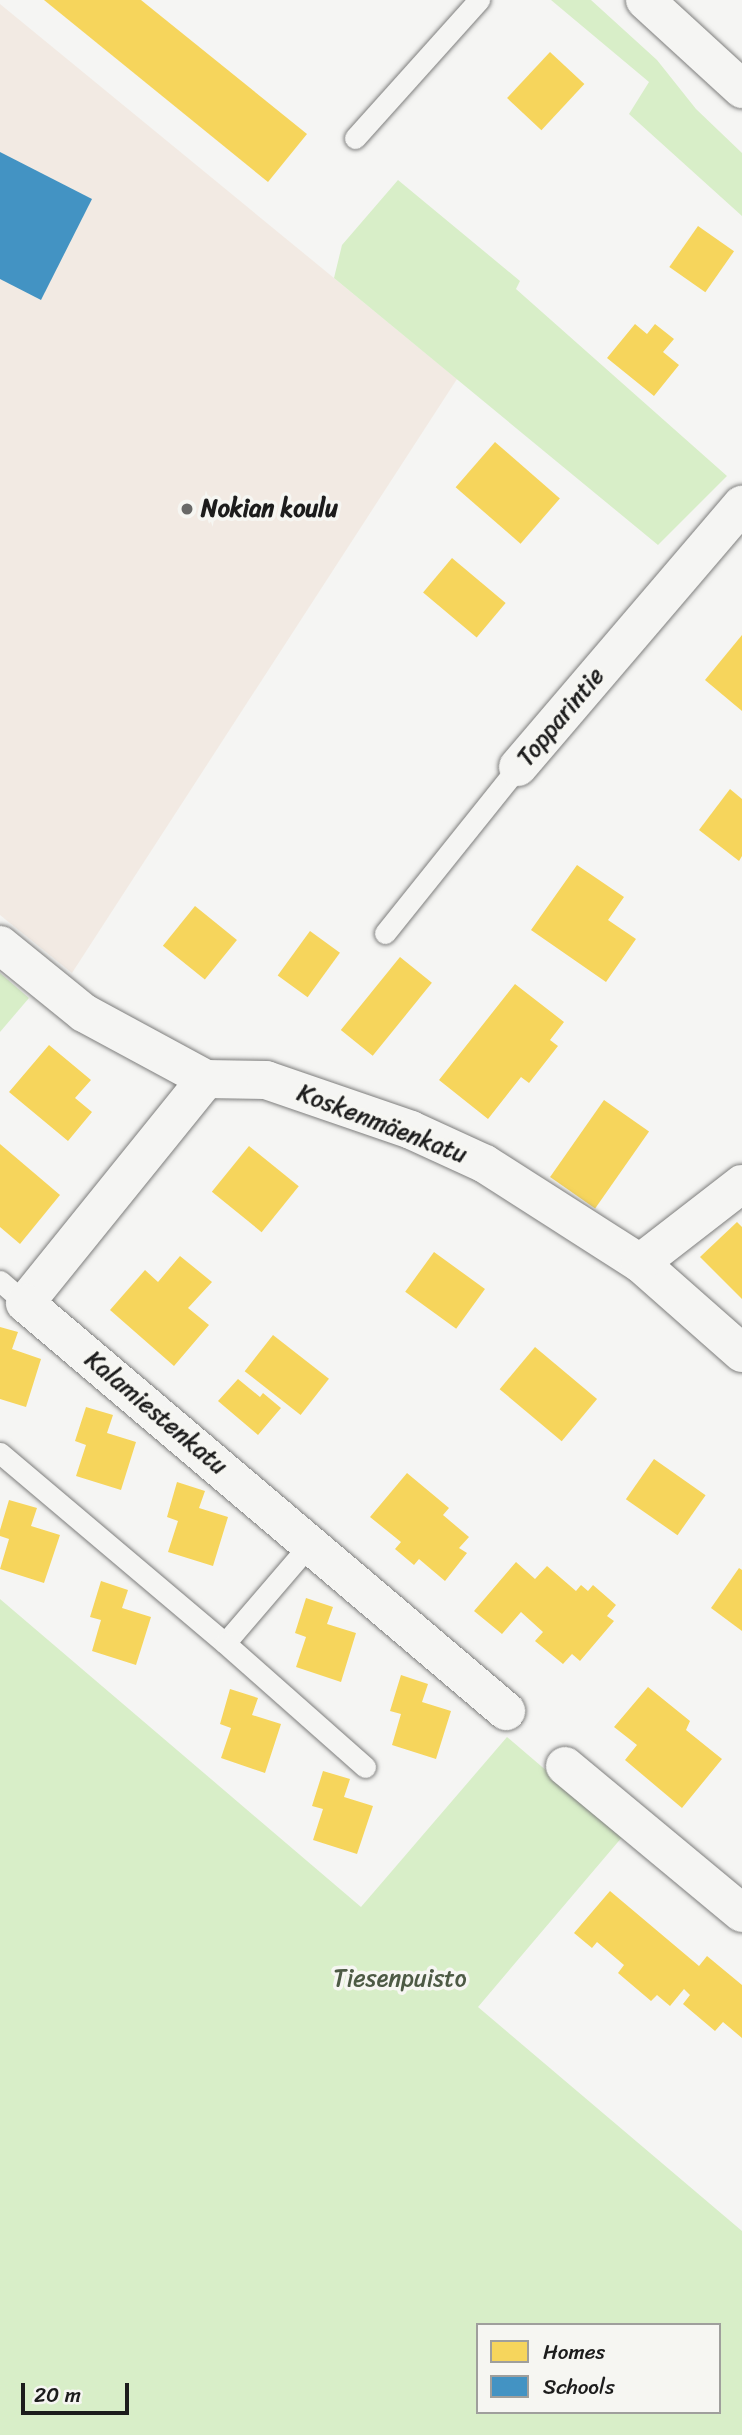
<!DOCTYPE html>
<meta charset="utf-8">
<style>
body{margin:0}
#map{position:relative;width:742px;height:2435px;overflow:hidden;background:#f5f5f3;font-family:Sriracha,sans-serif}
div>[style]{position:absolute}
.built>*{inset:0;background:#f2eae3}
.green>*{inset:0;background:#d8eec8}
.homes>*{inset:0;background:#f6d55c;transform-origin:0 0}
.schools>*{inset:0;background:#4393c3}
.roads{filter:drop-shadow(0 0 2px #7e7e7d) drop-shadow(0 0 2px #7e7e7d)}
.lane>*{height:21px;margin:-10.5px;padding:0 10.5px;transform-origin:10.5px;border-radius:10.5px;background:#f5f5f3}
.street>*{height:38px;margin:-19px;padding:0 19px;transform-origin:19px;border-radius:19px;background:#f5f5f3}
.secondary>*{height:38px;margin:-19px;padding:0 19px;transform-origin:19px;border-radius:19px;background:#f5f5f3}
.dots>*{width:19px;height:19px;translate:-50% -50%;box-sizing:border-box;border:4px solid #f6f6f2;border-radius:50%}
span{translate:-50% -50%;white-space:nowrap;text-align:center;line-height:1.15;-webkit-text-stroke:7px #f6f6f2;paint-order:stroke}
.poi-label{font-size:24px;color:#1c1c1c;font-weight:700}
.left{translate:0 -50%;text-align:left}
.street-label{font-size:24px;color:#1c1c1c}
.park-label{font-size:24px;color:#4d5a45}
.legend{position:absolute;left:476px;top:2323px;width:245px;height:91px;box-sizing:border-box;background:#f6f6f2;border:2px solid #9f9f9c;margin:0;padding:9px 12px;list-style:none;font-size:21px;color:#1c1c1c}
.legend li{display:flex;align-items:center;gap:14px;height:35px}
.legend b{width:35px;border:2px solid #9f9f9c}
.scale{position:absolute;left:21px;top:2383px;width:108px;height:32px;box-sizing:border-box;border:4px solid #1c1c1c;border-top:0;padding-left:9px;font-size:21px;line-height:24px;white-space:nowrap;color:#1c1c1c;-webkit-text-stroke:5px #f6f6f2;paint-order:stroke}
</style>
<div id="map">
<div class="built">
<i style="clip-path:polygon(0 4px,457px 379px,72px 973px,0 915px)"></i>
</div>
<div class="green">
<i style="clip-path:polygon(551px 0,591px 0,657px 60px,696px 109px,742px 153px,742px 216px,629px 114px,649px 82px)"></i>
<i style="clip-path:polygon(398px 180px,520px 281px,516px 289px,727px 476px,658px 545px,334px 278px,342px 245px)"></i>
<i style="clip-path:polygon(0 973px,29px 998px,0 1032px)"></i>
<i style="clip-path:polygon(evenodd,0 1599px,361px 1907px,507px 1737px,623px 1836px,478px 2007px,742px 2231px,742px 2435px,0 2435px,0 1599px,478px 2325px,719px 2325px,719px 2412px,478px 2412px,478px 2325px)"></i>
</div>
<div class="homes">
<i style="clip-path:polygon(44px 0,141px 0,307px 134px,268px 182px)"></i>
<i style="left:550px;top:52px;width:47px;height:63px;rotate:43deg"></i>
<i style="left:698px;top:226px;width:44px;height:50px;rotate:35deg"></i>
<i style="clip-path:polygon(635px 324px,647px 334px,655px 324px,674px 339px,663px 352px,679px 365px,654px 396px,607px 358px)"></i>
<i style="left:495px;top:442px;width:86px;height:60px;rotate:41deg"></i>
<i style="left:452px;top:558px;width:70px;height:45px;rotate:40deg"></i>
<i style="clip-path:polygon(742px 635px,742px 711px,705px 680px)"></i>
<i style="clip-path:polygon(730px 789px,742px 799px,742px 856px,739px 861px,699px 830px)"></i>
<i style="clip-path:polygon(577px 865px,624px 897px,608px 920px,636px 939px,606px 982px,531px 930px)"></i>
<i style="left:195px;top:906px;width:54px;height:51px;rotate:39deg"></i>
<i style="left:310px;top:931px;width:37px;height:55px;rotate:36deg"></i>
<i style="left:400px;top:957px;width:41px;height:94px;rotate:39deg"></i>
<i style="clip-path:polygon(515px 984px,564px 1022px,550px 1040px,558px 1046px,529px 1083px,521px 1077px,488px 1119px,439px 1080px)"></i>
<i style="clip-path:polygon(49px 1045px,91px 1080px,75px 1098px,92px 1112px,68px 1141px,9px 1092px)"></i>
<i style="left:604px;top:1100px;width:55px;height:94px;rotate:35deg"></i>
<i style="clip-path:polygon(0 1144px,60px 1195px,20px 1244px,0 1227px)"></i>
<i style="left:249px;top:1146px;width:64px;height:59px;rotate:39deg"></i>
<i style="clip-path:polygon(737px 1222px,742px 1227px,742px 1299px,700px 1257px)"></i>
<i style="left:434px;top:1252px;width:63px;height:49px;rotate:36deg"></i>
<i style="clip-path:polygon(180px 1256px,212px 1282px,188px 1308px,209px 1325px,174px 1366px,110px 1310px,145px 1270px,158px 1282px)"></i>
<i style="clip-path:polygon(0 1327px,18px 1332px,12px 1349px,41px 1359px,26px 1407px,0 1399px)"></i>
<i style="left:273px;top:1335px;width:71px;height:46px;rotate:38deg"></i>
<i style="left:535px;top:1347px;width:81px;height:55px;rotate:40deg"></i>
<i style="clip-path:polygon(238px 1379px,260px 1397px,263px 1393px,281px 1408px,258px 1435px,218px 1401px)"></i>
<i style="clip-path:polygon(86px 1407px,113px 1415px,107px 1433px,136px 1442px,121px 1490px,76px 1476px,86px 1445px,75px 1441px)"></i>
<i style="left:654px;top:1459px;width:63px;height:49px;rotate:35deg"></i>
<i style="clip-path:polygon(407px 1473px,449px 1508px,443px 1515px,469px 1537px,459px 1548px,467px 1553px,445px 1581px,419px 1559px,414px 1565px,395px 1549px,401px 1542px,370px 1517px)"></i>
<i style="clip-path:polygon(177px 1482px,205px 1491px,199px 1508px,228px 1517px,213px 1566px,168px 1552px,178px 1521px,167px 1517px)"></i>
<i style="clip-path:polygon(9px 1500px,37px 1508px,31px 1526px,60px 1535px,44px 1583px,0 1569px,9px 1539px,0 1536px,0 1530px)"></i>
<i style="clip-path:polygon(516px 1562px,535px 1579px,547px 1566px,576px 1591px,581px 1585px,588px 1591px,593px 1585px,616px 1605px,607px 1616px,614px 1621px,580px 1661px,572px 1654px,563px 1664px,535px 1641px,543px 1632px,521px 1612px,502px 1634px,474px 1611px)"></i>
<i style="clip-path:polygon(739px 1568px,742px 1570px,742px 1631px,711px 1608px)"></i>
<i style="clip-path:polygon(101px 1581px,128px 1590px,122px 1608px,151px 1617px,136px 1665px,92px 1651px,101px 1620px,90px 1617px)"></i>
<i style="clip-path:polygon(306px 1598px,333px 1607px,327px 1624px,356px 1633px,341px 1682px,296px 1667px,306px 1637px,295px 1633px)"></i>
<i style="clip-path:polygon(401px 1675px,428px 1684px,422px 1702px,451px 1711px,436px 1759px,392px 1745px,401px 1714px,390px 1711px)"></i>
<i style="clip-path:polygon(648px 1687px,690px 1721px,686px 1730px,722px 1759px,682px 1808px,625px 1760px,637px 1745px,614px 1727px)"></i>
<i style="clip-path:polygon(230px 1689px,258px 1698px,252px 1715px,281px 1724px,265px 1773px,221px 1758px,231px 1728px,220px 1724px)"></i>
<i style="clip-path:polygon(323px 1771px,350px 1779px,344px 1797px,373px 1806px,357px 1854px,313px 1840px,323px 1809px,312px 1806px)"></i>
<i style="clip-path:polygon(610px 1891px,699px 1966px,707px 1956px,742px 1985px,742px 2038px,723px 2022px,715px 2031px,683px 2004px,690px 1995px,684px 1989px,670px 2006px,657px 1995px,651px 2001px,618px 1973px,624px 1965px,597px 1942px,592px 1948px,574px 1933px)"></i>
</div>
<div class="schools">
<i style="clip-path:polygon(0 152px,92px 199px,41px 300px,0 279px)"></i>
</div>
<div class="roads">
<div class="lane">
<i style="left:355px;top:138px;width:186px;rotate:-48.1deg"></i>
<i style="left:385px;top:933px;width:213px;rotate:-51.3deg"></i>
<i style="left:0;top:1281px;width:33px;rotate:41deg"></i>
<i style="left:0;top:1453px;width:294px;rotate:40.2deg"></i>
<i style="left:310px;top:1544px;width:130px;rotate:130.6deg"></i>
<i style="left:225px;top:1643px;width:187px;rotate:41.5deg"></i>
</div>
<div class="street">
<i style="left:518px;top:767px;width:345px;rotate:-49.5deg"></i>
<i style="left:0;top:945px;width:108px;rotate:39deg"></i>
<i style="left:84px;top:1013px;width:139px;rotate:28.4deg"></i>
<i style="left:206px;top:1079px;width:60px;rotate:1deg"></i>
<i style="left:266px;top:1080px;width:153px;rotate:19deg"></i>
<i style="left:411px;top:1130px;width:81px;rotate:24.7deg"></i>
<i style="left:485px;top:1164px;width:184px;rotate:32.6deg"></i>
<i style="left:640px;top:1263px;width:136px;rotate:41.4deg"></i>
<i style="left:206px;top:1079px;width:288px;rotate:128.9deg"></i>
<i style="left:25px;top:1303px;width:631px;rotate:40.31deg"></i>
<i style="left:640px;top:1263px;width:129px;rotate:-37.8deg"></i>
<i style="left:565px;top:1766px;width:230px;rotate:39.7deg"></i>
</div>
<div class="secondary">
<i style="left:645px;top:0;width:132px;rotate:42.5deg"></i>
</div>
</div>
<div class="dots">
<i style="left:187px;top:509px;background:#686867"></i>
</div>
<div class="poi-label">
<span class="left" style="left:201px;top:509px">Nokian koulu</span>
</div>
<div class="street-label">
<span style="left:561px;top:717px;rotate:-50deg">Topparintie</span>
<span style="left:382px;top:1124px;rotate:21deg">Koskenmäenkatu</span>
<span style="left:156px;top:1413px;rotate:40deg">Kalamiestenkatu</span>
</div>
<div class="park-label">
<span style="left:400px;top:1979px">Tiesenpuisto</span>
</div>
<ul class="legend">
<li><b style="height:19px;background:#f6d55c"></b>Homes</li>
<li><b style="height:19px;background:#4393c3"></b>Schools</li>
</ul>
<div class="scale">20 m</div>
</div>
